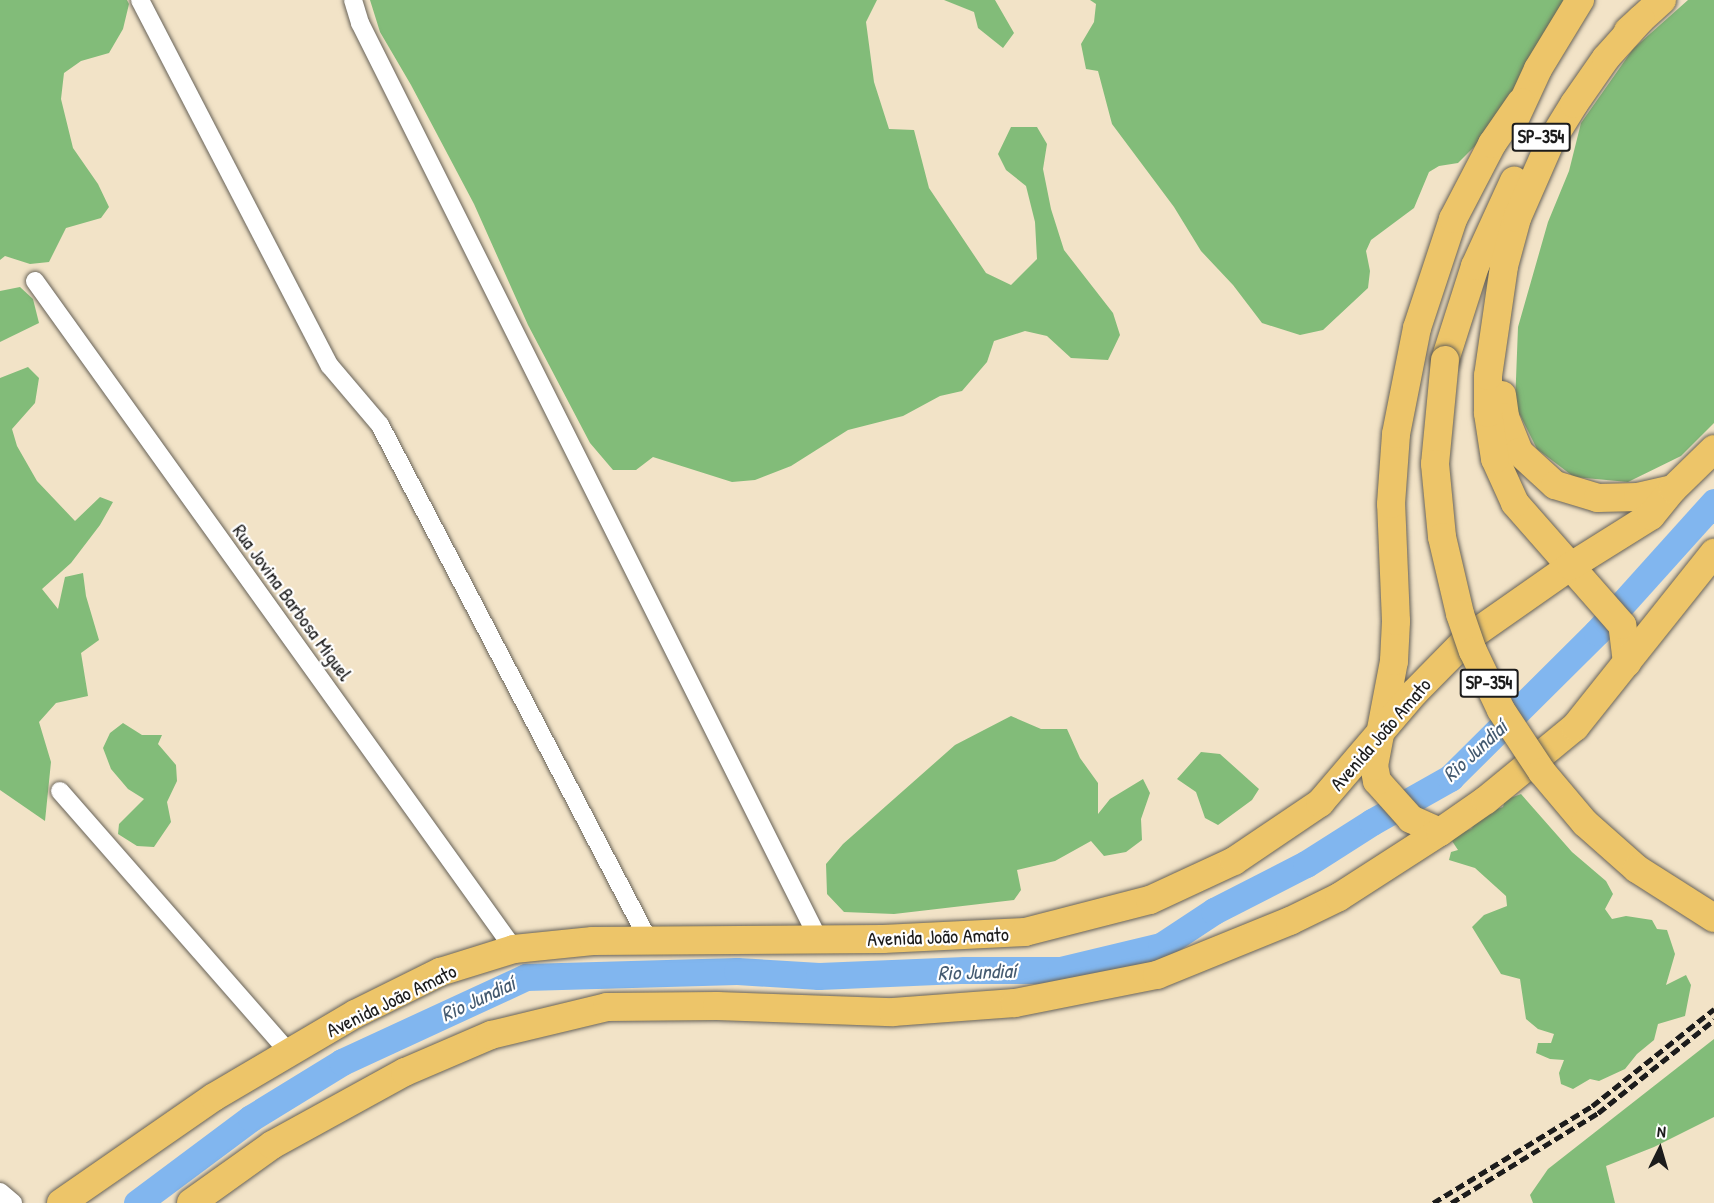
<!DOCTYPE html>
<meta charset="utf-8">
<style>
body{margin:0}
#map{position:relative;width:1714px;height:1203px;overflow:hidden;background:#f2e3c7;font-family:"Patrick Hand",sans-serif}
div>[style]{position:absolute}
.forest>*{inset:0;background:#82bc79}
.river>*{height:27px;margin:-13.5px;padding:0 13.5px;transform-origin:13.5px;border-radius:13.5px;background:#81b6ef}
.roads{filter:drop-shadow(0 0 2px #676258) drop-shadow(0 0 2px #676258)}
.street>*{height:18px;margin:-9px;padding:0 9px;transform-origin:9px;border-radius:9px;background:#fff}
.primary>*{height:28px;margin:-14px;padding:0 14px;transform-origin:14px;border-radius:14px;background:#edc569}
.rail>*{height:4.5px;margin-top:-2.25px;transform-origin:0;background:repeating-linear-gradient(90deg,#1c1c1c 0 9px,transparent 0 13.5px)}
.bridges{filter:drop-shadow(0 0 2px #676258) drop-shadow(0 0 2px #676258)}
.primary-bridge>*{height:28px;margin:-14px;padding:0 14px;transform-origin:14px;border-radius:14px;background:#edc569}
span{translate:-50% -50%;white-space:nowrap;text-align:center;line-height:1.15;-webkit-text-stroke:4.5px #fff;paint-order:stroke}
.shield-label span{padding:2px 4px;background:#fff;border:2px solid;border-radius:4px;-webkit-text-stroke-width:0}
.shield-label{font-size:18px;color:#1c1c1c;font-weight:700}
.street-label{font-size:20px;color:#1c1c1c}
.water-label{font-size:21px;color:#445a70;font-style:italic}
.north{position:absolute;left:1630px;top:1119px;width:60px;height:60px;-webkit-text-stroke:4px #fff;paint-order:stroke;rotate:5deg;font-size:16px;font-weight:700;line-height:24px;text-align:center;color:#1c1c1c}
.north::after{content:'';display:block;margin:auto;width:21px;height:27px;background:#1c1c1c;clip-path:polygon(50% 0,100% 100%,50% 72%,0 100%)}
</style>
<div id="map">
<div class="forest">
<i style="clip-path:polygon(0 0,127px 0,129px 4px,123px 29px,109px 53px,81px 61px,64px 73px,61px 99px,73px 148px,98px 184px,109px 207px,101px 218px,66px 228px,49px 262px,30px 264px,5px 256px,0 260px)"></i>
<i style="clip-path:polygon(370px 0,877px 0,866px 22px,874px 82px,889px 129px,914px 130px,929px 188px,986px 273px,1011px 285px,1037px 259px,1035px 222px,1026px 186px,1006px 170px,998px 154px,1011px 127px,1037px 127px,1047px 144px,1043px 169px,1051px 209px,1064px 250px,1113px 313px,1120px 335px,1108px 360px,1071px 358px,1047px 336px,1025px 331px,994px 341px,987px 362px,962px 391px,940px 396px,903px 416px,848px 430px,791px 466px,755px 480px,732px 482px,653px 457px,636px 470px,613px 470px,590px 443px,528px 325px,474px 204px,411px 85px,380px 32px)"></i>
<i style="clip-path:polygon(944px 0,995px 0,1014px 33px,1003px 48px,978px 28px,974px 12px)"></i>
<i style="clip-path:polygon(1090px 0,1571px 0,1481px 140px,1458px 163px,1439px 166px,1429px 172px,1414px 208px,1371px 240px,1366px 251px,1370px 271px,1368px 288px,1323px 330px,1300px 335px,1262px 323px,1233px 285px,1201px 251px,1174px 207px,1112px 124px,1098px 71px,1086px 69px,1081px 44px,1094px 22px,1096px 4px)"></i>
<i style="clip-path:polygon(1688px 0,1714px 0,1714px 423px,1681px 456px,1628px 482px,1574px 477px,1537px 449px,1515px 405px,1518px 327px,1548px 222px,1569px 171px,1581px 123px,1633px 49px)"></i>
<i style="clip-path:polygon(20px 287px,33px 299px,39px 323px,0 342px,0 291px)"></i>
<i style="clip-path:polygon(28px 367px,39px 378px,35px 403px,12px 429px,17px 446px,37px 481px,75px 521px,100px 497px,113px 502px,100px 525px,71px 563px,42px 589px,58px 609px,65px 577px,83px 573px,86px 596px,99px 640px,81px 653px,88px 696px,56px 703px,39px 722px,51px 762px,45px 821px,0 790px,0 378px)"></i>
<i style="clip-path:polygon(1011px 716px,1041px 729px,1067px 729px,1080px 758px,1098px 783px,1098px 814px,1110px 799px,1143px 779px,1150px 793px,1141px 819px,1142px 840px,1126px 852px,1104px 856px,1091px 841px,1055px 861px,1017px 870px,1021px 890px,1014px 900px,894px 914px,844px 912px,827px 894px,826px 864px,843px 844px,955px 745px)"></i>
<i style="clip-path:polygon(123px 723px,142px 735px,162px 735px,158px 744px,176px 765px,177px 781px,167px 802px,171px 822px,154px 847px,137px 846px,118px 834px,119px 824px,144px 799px,128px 789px,111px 769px,103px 748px,110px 733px)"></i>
<i style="clip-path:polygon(1201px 752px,1220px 754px,1259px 789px,1252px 800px,1218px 825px,1205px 818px,1196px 792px,1177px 779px)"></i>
<i style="clip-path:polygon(1521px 794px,1572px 852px,1606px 881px,1613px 894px,1605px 909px,1612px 919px,1626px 916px,1652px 920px,1657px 929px,1667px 930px,1675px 954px,1666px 985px,1686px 975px,1691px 985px,1685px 1016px,1658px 1024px,1654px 1040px,1637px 1054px,1625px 1069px,1599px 1081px,1590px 1079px,1573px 1089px,1561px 1084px,1559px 1073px,1564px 1060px,1550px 1059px,1536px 1053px,1538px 1043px,1551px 1043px,1554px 1034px,1538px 1029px,1526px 1019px,1520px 979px,1501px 974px,1472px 927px,1484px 915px,1507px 906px,1506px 896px,1475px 868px,1449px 860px,1451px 852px,1458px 850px,1452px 841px,1459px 833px,1471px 829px,1483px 814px,1503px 807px,1505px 800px)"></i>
<i style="clip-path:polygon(1714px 1039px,1714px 1117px,1654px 1147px,1606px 1166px,1615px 1203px,1533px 1203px,1530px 1195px,1548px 1169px)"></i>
</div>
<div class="river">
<i style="left:137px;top:1203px;width:142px;rotate:-36.7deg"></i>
<i style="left:251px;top:1118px;width:107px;rotate:-31.6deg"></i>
<i style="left:342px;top:1062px;width:203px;rotate:-24.8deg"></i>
<i style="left:526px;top:977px;width:211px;rotate:-1.6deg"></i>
<i style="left:737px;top:971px;width:82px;rotate:3.5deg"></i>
<i style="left:819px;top:976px;width:146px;rotate:-2.4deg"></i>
<i style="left:965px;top:970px;width:96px"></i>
<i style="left:1061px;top:970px;width:103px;rotate:-13.5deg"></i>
<i style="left:1161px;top:946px;width:64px;rotate:-33.4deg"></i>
<i style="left:1214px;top:911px;width:103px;rotate:-27.1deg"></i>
<i style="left:1306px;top:864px;width:78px;rotate:-32.5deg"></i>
<i style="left:1372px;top:822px;width:90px;rotate:-29.4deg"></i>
<i style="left:1450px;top:778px;width:207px;rotate:-44.8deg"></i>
<i style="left:1597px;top:632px;width:175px;rotate:-48deg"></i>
</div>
<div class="roads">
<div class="street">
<i style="left:140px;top:0;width:412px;rotate:62.6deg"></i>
<i style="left:330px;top:366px;width:77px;rotate:49.7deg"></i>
<i style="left:380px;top:425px;width:582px;rotate:62.47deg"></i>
<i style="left:353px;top:0;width:24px;rotate:73deg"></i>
<i style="left:360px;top:23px;width:1025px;rotate:63.41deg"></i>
<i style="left:35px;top:281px;width:822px;rotate:54.36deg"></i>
<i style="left:60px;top:791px;width:348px;rotate:48.8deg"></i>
<i style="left:0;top:1192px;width:17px;rotate:40deg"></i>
</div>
<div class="primary">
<i style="left:1628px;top:31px;width:46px;rotate:-42.4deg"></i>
<i style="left:1515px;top:119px;width:55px;rotate:-65.3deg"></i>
<i style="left:1538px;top:69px;width:81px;rotate:-58.7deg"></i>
<i style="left:1445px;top:360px;width:99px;rotate:-72.3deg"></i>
<i style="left:1475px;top:266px;width:94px;rotate:-65.4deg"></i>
<i style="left:1502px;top:395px;width:22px;rotate:82deg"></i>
<i style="left:1505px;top:417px;width:38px;rotate:68deg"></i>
<i style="left:1519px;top:452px;width:49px;rotate:42.5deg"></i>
<i style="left:1555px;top:485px;width:45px;rotate:16.8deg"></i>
<i style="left:1598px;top:498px;width:40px;rotate:-1.4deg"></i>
<i style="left:1638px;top:497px;width:36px;rotate:-13deg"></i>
<i style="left:1627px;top:663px;width:38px;rotate:-97deg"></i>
<i style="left:1622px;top:625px;width:162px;rotate:-131.3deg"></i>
<i style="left:1515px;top:503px;width:48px;rotate:-114.4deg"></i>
<i style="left:1495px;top:459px;width:47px;rotate:-98.7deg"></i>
<i style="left:1488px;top:413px;width:37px;rotate:-90deg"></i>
<i style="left:1488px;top:376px;width:111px;rotate:-81.7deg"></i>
<i style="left:1504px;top:266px;width:50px;rotate:-74.8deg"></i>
<i style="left:1517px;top:218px;width:82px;rotate:-66.3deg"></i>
<i style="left:1550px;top:143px;width:46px;rotate:-58.4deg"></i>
<i style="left:1574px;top:104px;width:56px;rotate:-55.2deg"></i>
<i style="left:1606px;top:58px;width:52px;rotate:-48.1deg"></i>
<i style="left:1440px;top:832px;width:32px;rotate:-156deg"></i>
<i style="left:1411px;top:819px;width:51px;rotate:-131.8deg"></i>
<i style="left:1377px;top:781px;width:15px;rotate:-101deg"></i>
<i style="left:1374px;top:766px;width:107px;rotate:-79.2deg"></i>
<i style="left:1394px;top:661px;width:40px;rotate:-87.1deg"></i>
<i style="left:1396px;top:621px;width:117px;rotate:-92.4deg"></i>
<i style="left:1391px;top:504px;width:70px;rotate:-85.9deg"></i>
<i style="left:1396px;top:434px;width:108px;rotate:-78.8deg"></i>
<i style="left:1417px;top:328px;width:115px;rotate:-71.7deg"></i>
<i style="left:1453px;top:219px;width:85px;rotate:-62.5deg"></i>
<i style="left:1492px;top:144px;width:51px;rotate:-55.4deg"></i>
<i style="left:61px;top:1203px;width:186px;rotate:-34.7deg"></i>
<i style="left:214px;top:1097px;width:164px;rotate:-30.5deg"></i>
<i style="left:355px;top:1014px;width:95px;rotate:-26.3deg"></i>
<i style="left:440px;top:972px;width:77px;rotate:-17.3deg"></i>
<i style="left:514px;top:949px;width:79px;rotate:-5.8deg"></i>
<i style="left:593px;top:941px;width:290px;rotate:-0.4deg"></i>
<i style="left:883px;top:939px;width:142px;rotate:-2.8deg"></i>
<i style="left:1025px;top:932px;width:129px;rotate:-14.4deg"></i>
<i style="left:1150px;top:900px;width:93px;rotate:-24.9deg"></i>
<i style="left:1234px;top:861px;width:104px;rotate:-34deg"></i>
<i style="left:1320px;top:803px;width:145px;rotate:-49.5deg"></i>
<i style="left:1414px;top:693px;width:77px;rotate:-45.5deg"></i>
<i style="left:1468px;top:638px;width:126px;rotate:-35deg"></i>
<i style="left:1571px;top:566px;width:94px;rotate:-32deg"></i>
<i style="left:1651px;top:516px;width:35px;rotate:-51deg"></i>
<i style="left:1673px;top:489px;width:57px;rotate:-44.3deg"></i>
<i style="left:191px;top:1203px;width:100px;rotate:-35.6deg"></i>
<i style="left:272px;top:1145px;width:152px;rotate:-28.8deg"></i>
<i style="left:405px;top:1072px;width:94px;rotate:-23.3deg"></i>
<i style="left:491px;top:1035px;width:119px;rotate:-13.6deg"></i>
<i style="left:607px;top:1007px;width:110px;rotate:-0.5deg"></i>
<i style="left:717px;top:1006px;width:176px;rotate:2deg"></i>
<i style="left:893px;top:1012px;width:122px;rotate:-4.2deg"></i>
<i style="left:1015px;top:1003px;width:145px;rotate:-11.2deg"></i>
<i style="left:1157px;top:975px;width:144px;rotate:-22.1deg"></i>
<i style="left:1290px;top:921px;width:55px;rotate:-26.1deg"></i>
<i style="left:1339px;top:897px;width:120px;rotate:-32.8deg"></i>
<i style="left:1440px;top:832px;width:56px;rotate:-34.8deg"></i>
<i style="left:1486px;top:800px;width:115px;rotate:-39.4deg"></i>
<i style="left:1575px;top:727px;width:223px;rotate:-51.4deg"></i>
</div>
</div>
<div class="rail">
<i style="left:1433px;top:1203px;width:186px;rotate:-31.4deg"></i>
<i style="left:1592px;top:1106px;width:156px;rotate:-38.5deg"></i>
<i style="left:1451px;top:1203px;width:172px;rotate:-31.5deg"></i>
<i style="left:1598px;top:1113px;width:149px;rotate:-38.7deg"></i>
</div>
<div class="bridges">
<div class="primary-bridge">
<i style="left:1445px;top:360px;width:104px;rotate:95.5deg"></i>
<i style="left:1435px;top:464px;width:73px;rotate:84.5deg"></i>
<i style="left:1442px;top:537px;width:79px;rotate:76.8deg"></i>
<i style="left:1460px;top:614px;width:39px;rotate:71deg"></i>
<i style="left:1473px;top:651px;width:65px;rotate:64.6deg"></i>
<i style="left:1501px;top:710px;width:74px;rotate:56.5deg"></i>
<i style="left:1542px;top:772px;width:67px;rotate:49.9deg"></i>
<i style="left:1585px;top:823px;width:69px;rotate:41.5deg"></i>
<i style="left:1637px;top:869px;width:91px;rotate:32.5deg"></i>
</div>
</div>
<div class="shield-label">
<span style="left:1541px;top:137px">SP-354</span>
<span style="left:1489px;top:683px">SP-354</span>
</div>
<div class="street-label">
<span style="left:293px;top:602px;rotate:54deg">Rua Jovina Barbosa Miguel</span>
<span style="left:1380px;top:734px;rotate:-49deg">Avenida João Amato</span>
<span style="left:938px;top:936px;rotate:-2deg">Avenida João Amato</span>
<span style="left:391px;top:1000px;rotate:-26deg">Avenida João Amato</span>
</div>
<div class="water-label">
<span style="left:1475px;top:751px;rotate:-43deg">Rio Jundiaí</span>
<span style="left:977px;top:972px;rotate:-2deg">Rio Jundiaí</span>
<span style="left:478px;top:999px;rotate:-25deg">Rio Jundiaí</span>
</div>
<div class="north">N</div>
</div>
